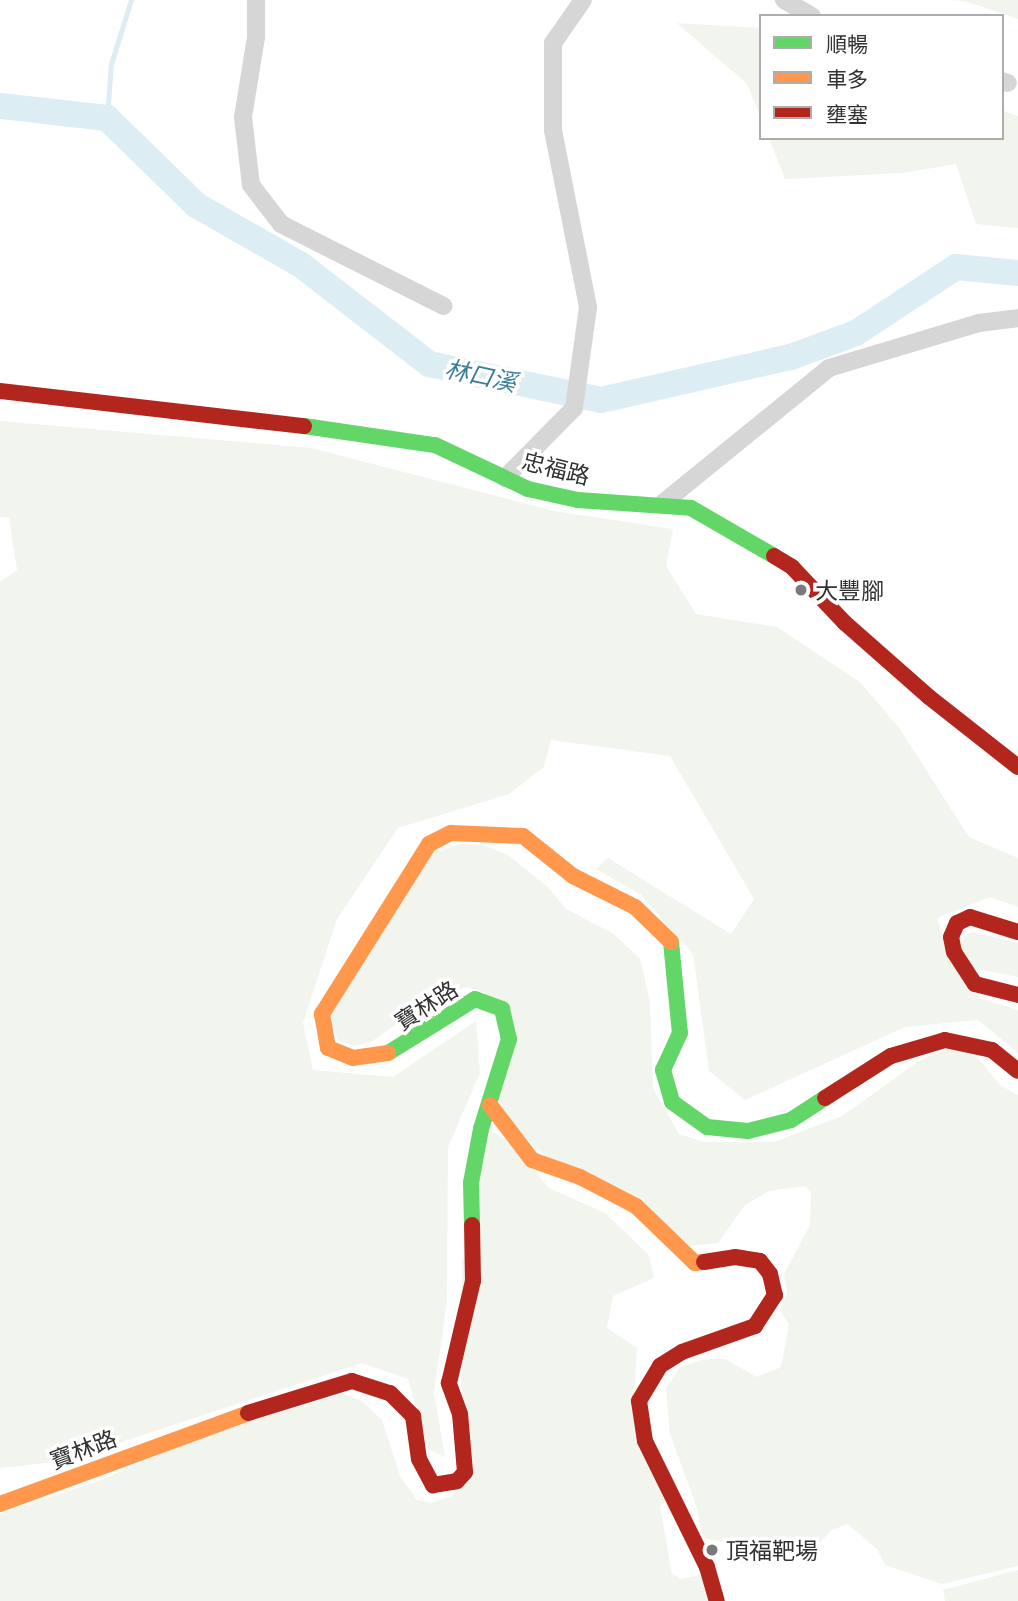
<!DOCTYPE html>
<meta charset="utf-8">
<style>
body{margin:0}
#map{position:relative;width:1018px;height:1601px;overflow:hidden;background:#fff;font-family:"Noto Sans","Noto Sans TC",sans-serif}
div>[style]{position:absolute}
.green>*{inset:0;background:#f2f5ed}
.stream>*{height:4.5px;margin:-2.25px;padding:0 2.25px;transform-origin:2.25px;border-radius:2.25px;background:#dcedf4}
.river>*{height:26px;margin:-13px;padding:0 13px;transform-origin:13px;border-radius:13px;background:#dcedf4}
.street>*{height:18px;margin:-9px;padding:0 9px;transform-origin:9px;border-radius:9px;background:#d6d6d6}
.fast>*{height:16px;margin:-8px;padding:0 8px;transform-origin:8px;border-radius:8px;background:#63d668}
.slow>*{height:16px;margin:-8px;padding:0 8px;transform-origin:8px;border-radius:8px;background:#ff974d}
.jam>*{height:16px;margin:-8px;padding:0 8px;transform-origin:8px;border-radius:8px;background:#b3261e}
.dots>*{width:19px;height:19px;translate:-50% -50%;box-sizing:border-box;border:4px solid #fff;border-radius:50%}
span{translate:-50% -50%;white-space:nowrap;text-align:center;line-height:1.15;-webkit-text-stroke:7px #fff;paint-order:stroke}
.street-label{font-size:23px;color:#323232}
.poi-label{font-size:23px;color:#323232}
.left{translate:0 -50%;text-align:left}
.water-label{font-size:24px;color:#3b7d99;font-style:italic}
.legend{position:absolute;left:759px;top:14px;width:245px;height:126px;box-sizing:border-box;background:#fff;border:2px solid #adadad;margin:0;padding:9px 12px;list-style:none;font-size:21px;color:#323232}
.legend li{display:flex;align-items:center;gap:14px;height:35px}
.legend b{width:35px;border:2px solid #adadad}
</style>
<div id="map">
<div class="green">
<i style="clip-path:polygon(949px 0,1018px 0,1018px 19px,965px 1px)"></i>
<i style="clip-path:polygon(677px 23px,761px 28px,761px 118px,747px 84px)"></i>
<i style="clip-path:polygon(1002px 110px,1018px 116px,1018px 228px,976px 224px,956px 164px,903px 173px,785px 179px,769px 138px,1002px 138px)"></i>
<i style="clip-path:polygon(0 421px,311px 448px,554px 511px,673px 529px,666px 566px,696px 614px,777px 627px,860px 682px,900px 729px,969px 837px,1018px 858px,1018px 907px,990px 897px,937px 918px,946px 946px,979px 998px,1018px 1010px,1018px 1053px,978px 1020px,905px 1027px,745px 1100px,709px 1071px,693px 954px,640px 894px,596px 869px,608px 858px,731px 934px,754px 899px,670px 756px,551px 740px,544px 767px,509px 794px,398px 828px,337px 919px,303px 1023px,313px 1070px,393px 1077px,476px 1021px,480px 1073px,448px 1147px,447px 1301px,434px 1393px,445px 1457px,428px 1449px,408px 1379px,362px 1363px,64px 1461px,0 1468px,0 582px,17px 570px,9px 518px,0 517px)"></i>
<i style="clip-path:polygon(459px 844px,484px 845px,508px 855px,549px 888px,566px 909px,614px 934px,640px 959px,650px 1001px,653px 1088px,679px 1134px,704px 1142px,774px 1142px,842px 1116px,922px 1059px,946px 1050px,972px 1051px,1000px 1085px,1018px 1095px,1018px 1566px,942px 1584px,885px 1565px,877px 1549px,848px 1524px,832px 1530px,807px 1555px,758px 1565px,740px 1563px,734px 1556px,736px 1548px,762px 1549px,703px 1538px,696px 1505px,670px 1434px,666px 1389px,680px 1367px,705px 1359px,725px 1359px,757px 1377px,781px 1367px,789px 1325px,780px 1310px,787px 1293px,784px 1274px,810px 1225px,811px 1192px,805px 1186px,769px 1191px,745px 1205px,718px 1243px,681px 1247px,551px 1162px,503px 1116px,493px 1091px,505px 1031px,485px 993px,467px 987px,432px 999px,371px 1042px,354px 1046px,337px 1040px,328px 1000px,424px 856px)"></i>
<i style="clip-path:polygon(972px 932px,1018px 943px,1018px 977px,972px 968px,956px 941px)"></i>
<i style="clip-path:polygon(490px 1130px,513px 1145px,549px 1188px,605px 1213px,649px 1255px,654px 1278px,613px 1296px,607px 1328px,637px 1348px,634px 1398px,665px 1502px,660px 1506px,672px 1574px,681px 1579px,700px 1575px,714px 1601px,0 1601px,0 1514px,101px 1480px,219px 1429px,343px 1394px,362px 1401px,382px 1420px,400px 1476px,417px 1500px,431px 1503px,452px 1496px,461px 1485px,462px 1263px)"></i>
<i style="clip-path:polygon(1018px 1570px,1018px 1601px,945px 1601px,943px 1590px)"></i>
</div>
<div class="stream">
<i style="left:107px;top:118px;width:54px;rotate:-85.8deg"></i>
<i style="left:111px;top:64px;width:67px;rotate:-72.6deg"></i>
</div>
<div class="river">
<i style="left:0;top:106px;width:108px;rotate:6.4deg"></i>
<i style="left:107px;top:118px;width:124px;rotate:44.3deg"></i>
<i style="left:196px;top:205px;width:121px;rotate:29.7deg"></i>
<i style="left:301px;top:265px;width:162px;rotate:37.7deg"></i>
<i style="left:429px;top:364px;width:176px;rotate:11.8deg"></i>
<i style="left:601px;top:400px;width:195px;rotate:-12.8deg"></i>
<i style="left:791px;top:357px;width:69px;rotate:-20.3deg"></i>
<i style="left:856px;top:333px;width:120px;rotate:-33.4deg"></i>
<i style="left:956px;top:267px;width:62px;rotate:5.5deg"></i>
</div>
<div class="street">
<i style="left:256px;top:0;width:37px;rotate:90deg"></i>
<i style="left:256px;top:37px;width:81px;rotate:99.2deg"></i>
<i style="left:243px;top:117px;width:68px;rotate:83.3deg"></i>
<i style="left:251px;top:185px;width:49px;rotate:52.4deg"></i>
<i style="left:281px;top:224px;width:182px;rotate:26.8deg"></i>
<i style="left:784px;top:0;width:32px;rotate:30deg"></i>
<i style="left:1002px;top:81px;width:6px;rotate:18deg"></i>
<i style="left:505px;top:478px;width:98px;rotate:-45.4deg"></i>
<i style="left:574px;top:408px;width:102px;rotate:-82.1deg"></i>
<i style="left:588px;top:307px;width:180px;rotate:-101.2deg"></i>
<i style="left:553px;top:130px;width:87px;rotate:-90deg"></i>
<i style="left:553px;top:43px;width:52px;rotate:-55.1deg"></i>
<i style="left:663px;top:503px;width:214px;rotate:-39.1deg"></i>
<i style="left:829px;top:368px;width:157px;rotate:-16.7deg"></i>
<i style="left:979px;top:323px;width:39px;rotate:-7deg"></i>
</div>
<div class="fast">
<i style="left:304px;top:426px;width:132px;rotate:8.3deg"></i>
<i style="left:435px;top:445px;width:103px;rotate:25.3deg"></i>
<i style="left:528px;top:489px;width:51px;rotate:12.4deg"></i>
<i style="left:578px;top:500px;width:113px;rotate:4deg"></i>
<i style="left:691px;top:508px;width:96px;rotate:30deg"></i>
<i style="left:671px;top:942px;width:91px;rotate:84.4deg"></i>
<i style="left:680px;top:1033px;width:41px;rotate:114.7deg"></i>
<i style="left:663px;top:1070px;width:33px;rotate:74deg"></i>
<i style="left:672px;top:1102px;width:43px;rotate:35.5deg"></i>
<i style="left:707px;top:1127px;width:41px;rotate:5.6deg"></i>
<i style="left:748px;top:1131px;width:44px;rotate:-14.3deg"></i>
<i style="left:791px;top:1120px;width:40px;rotate:-32.9deg"></i>
<i style="left:388px;top:1053px;width:102px;rotate:-31.8deg"></i>
<i style="left:475px;top:999px;width:29px;rotate:20deg"></i>
<i style="left:502px;top:1009px;width:31px;rotate:77deg"></i>
<i style="left:509px;top:1039px;width:94px;rotate:107.3deg"></i>
<i style="left:481px;top:1129px;width:55px;rotate:100.5deg"></i>
<i style="left:471px;top:1183px;width:42px;rotate:88.6deg"></i>
</div>
<div class="slow">
<i style="left:388px;top:1053px;width:35px;rotate:172deg"></i>
<i style="left:353px;top:1058px;width:27px;rotate:-158deg"></i>
<i style="left:328px;top:1048px;width:35px;rotate:-100deg"></i>
<i style="left:322px;top:1014px;width:201px;rotate:-57.8deg"></i>
<i style="left:429px;top:844px;width:25px;rotate:-27deg"></i>
<i style="left:451px;top:833px;width:72px;rotate:2.4deg"></i>
<i style="left:523px;top:836px;width:64px;rotate:38.7deg"></i>
<i style="left:573px;top:876px;width:69px;rotate:26.6deg"></i>
<i style="left:635px;top:907px;width:50px;rotate:44.2deg"></i>
<i style="left:490px;top:1105px;width:69px;rotate:52.6deg"></i>
<i style="left:532px;top:1160px;width:51px;rotate:19.5deg"></i>
<i style="left:580px;top:1177px;width:63px;rotate:27.4deg"></i>
<i style="left:636px;top:1206px;width:82px;rotate:44deg"></i>
<i style="left:695px;top:1263px;width:9px;rotate:-6deg"></i>
<i style="left:0;top:1504px;width:264px;rotate:-20.1deg"></i>
</div>
<div class="jam">
<i style="left:0;top:391px;width:306px;rotate:6.6deg"></i>
<i style="left:774px;top:556px;width:21px;rotate:31deg"></i>
<i style="left:792px;top:567px;width:77px;rotate:46.6deg"></i>
<i style="left:845px;top:623px;width:112px;rotate:41.4deg"></i>
<i style="left:929px;top:697px;width:113px;rotate:38.2deg"></i>
<i style="left:1018px;top:932px;width:50px;rotate:-162.6deg"></i>
<i style="left:970px;top:917px;width:14px;rotate:155deg"></i>
<i style="left:957px;top:923px;width:15px;rotate:113deg"></i>
<i style="left:951px;top:937px;width:15px;rotate:79deg"></i>
<i style="left:954px;top:952px;width:38px;rotate:57deg"></i>
<i style="left:975px;top:984px;width:44px;rotate:14.3deg"></i>
<i style="left:825px;top:1098px;width:78px;rotate:-32.5deg"></i>
<i style="left:891px;top:1056px;width:56px;rotate:-16.5deg"></i>
<i style="left:945px;top:1040px;width:48px;rotate:12deg"></i>
<i style="left:992px;top:1050px;width:33px;rotate:39deg"></i>
<i style="left:704px;top:1262px;width:31px;rotate:-9deg"></i>
<i style="left:735px;top:1257px;width:25px;rotate:9deg"></i>
<i style="left:760px;top:1261px;width:16px;rotate:52deg"></i>
<i style="left:770px;top:1274px;width:22px;rotate:77deg"></i>
<i style="left:775px;top:1295px;width:37px;rotate:123deg"></i>
<i style="left:755px;top:1326px;width:77px;rotate:160.4deg"></i>
<i style="left:682px;top:1352px;width:26px;rotate:148deg"></i>
<i style="left:660px;top:1366px;width:41px;rotate:121deg"></i>
<i style="left:639px;top:1401px;width:40px;rotate:81.5deg"></i>
<i style="left:645px;top:1441px;width:140px;rotate:63.8deg"></i>
<i style="left:707px;top:1567px;width:35px;rotate:74deg"></i>
<i style="left:248px;top:1413px;width:109px;rotate:-17.1deg"></i>
<i style="left:352px;top:1381px;width:40px;rotate:18deg"></i>
<i style="left:390px;top:1393px;width:33px;rotate:45deg"></i>
<i style="left:413px;top:1416px;width:43px;rotate:82.1deg"></i>
<i style="left:419px;top:1459px;width:30px;rotate:62deg"></i>
<i style="left:433px;top:1485px;width:24px;rotate:-9deg"></i>
<i style="left:457px;top:1481px;width:12px;rotate:-48deg"></i>
<i style="left:465px;top:1472px;width:58px;rotate:-94.9deg"></i>
<i style="left:460px;top:1414px;width:33px;rotate:-110deg"></i>
<i style="left:449px;top:1383px;width:105px;rotate:-76.8deg"></i>
<i style="left:473px;top:1281px;width:56px;rotate:-91deg"></i>
</div>
<div class="dots">
<i style="left:801px;top:590px;background:#7a7a7a"></i>
<i style="left:712px;top:1550px;background:#7a7a7a"></i>
</div>
<div class="street-label">
<span style="left:556px;top:468px;rotate:14deg">忠福路</span>
<span style="left:426px;top:1005px;rotate:-33deg">寶林路</span>
<span style="left:83px;top:1449px;rotate:-21deg">寶林路</span>
</div>
<div class="poi-label">
<span class="left" style="left:815px;top:590px">大豐腳</span>
<span class="left" style="left:726px;top:1550px">頂福靶場</span>
</div>
<div class="water-label">
<span style="left:481px;top:375px;rotate:12deg">林口溪</span>
</div>
<ul class="legend">
<li><b style="height:9px;background:#63d668"></b>順暢</li>
<li><b style="height:9px;background:#ff974d"></b>車多</li>
<li><b style="height:9px;background:#b3261e"></b>壅塞</li>
</ul>
</div>
